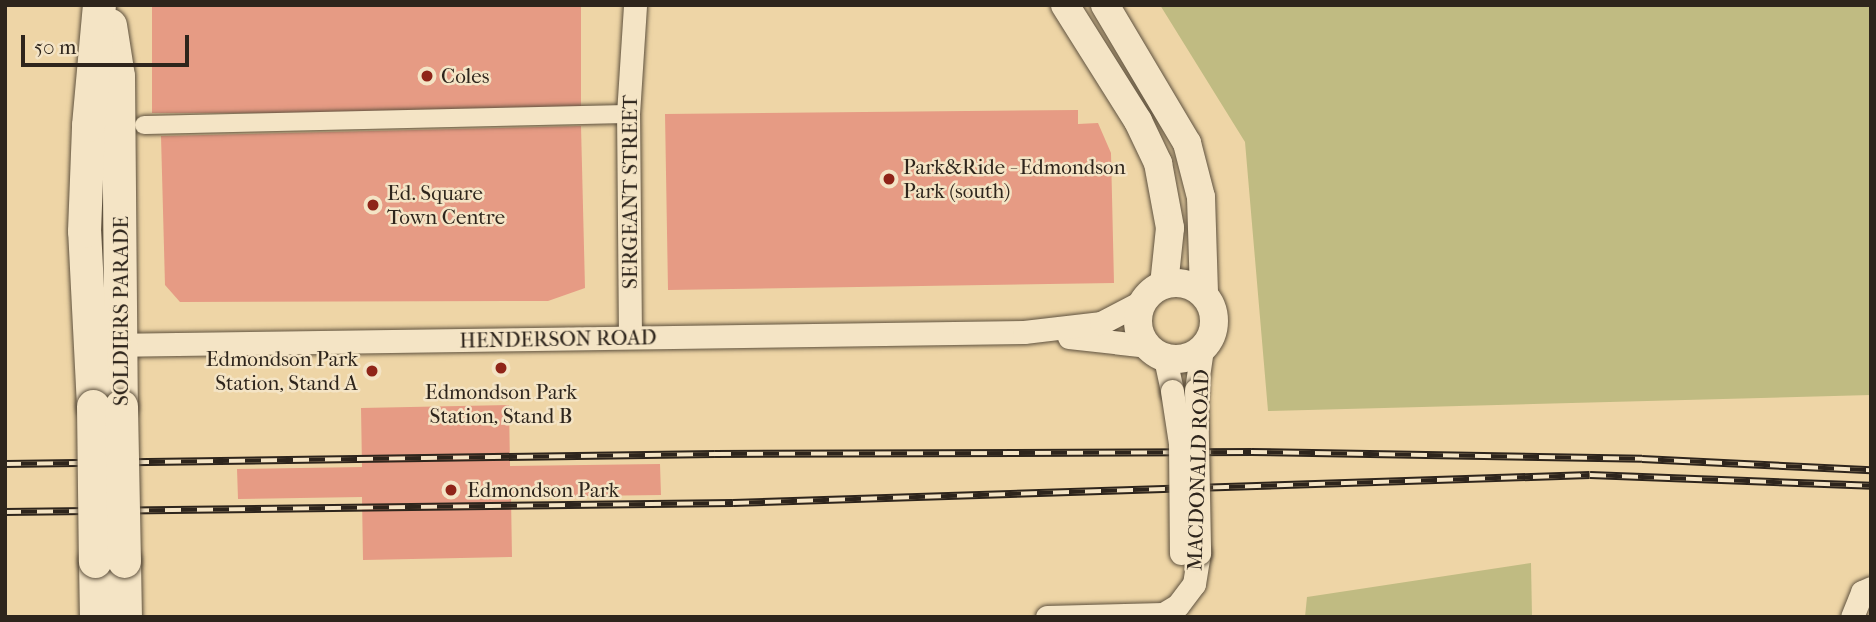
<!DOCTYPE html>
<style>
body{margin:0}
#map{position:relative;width:1876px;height:622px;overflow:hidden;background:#eed5a6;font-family:"IM FELL French Canon",serif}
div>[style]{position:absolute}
.green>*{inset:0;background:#c0bb82}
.building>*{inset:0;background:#e69b84;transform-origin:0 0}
.roads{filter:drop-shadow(0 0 2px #5e513e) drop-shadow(0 0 2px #5e513e)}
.pedestrian>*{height:18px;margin:-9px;padding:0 9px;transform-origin:9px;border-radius:9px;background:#f4e4c5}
.minor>*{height:23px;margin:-11.5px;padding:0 11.5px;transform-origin:11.5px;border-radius:11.5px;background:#f4e4c5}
.tertiary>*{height:28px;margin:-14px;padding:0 14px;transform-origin:14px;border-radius:14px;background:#f4e4c5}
.tertiary>.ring{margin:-14px;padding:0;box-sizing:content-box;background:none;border:28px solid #f4e4c5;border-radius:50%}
.secondary>*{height:33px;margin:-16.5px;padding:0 16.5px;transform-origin:16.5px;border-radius:16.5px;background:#f4e4c5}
.rail>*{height:8px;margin-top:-4px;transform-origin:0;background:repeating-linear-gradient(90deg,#f4e4c5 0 16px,#2e251c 0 32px);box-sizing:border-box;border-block:2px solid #2e251c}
.bridges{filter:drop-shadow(0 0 2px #5e513e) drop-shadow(0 0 2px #5e513e)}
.minor-bridge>*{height:23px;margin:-11.5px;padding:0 11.5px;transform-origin:11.5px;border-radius:11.5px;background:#f4e4c5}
.secondary-bridge>*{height:33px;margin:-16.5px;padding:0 16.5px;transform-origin:16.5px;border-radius:16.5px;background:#f4e4c5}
.dots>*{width:19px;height:19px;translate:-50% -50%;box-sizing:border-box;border:4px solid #f4e4c5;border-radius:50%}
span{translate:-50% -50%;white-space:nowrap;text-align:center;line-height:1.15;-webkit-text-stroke:5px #f4e4c5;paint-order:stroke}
.poi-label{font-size:21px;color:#2e251c}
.left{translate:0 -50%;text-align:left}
.right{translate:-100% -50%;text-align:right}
.street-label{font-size:21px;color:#2e251c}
.frame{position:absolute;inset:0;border:7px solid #2e251c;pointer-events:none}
.scale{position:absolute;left:21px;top:35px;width:168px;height:32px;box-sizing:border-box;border:4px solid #2e251c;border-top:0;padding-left:9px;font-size:21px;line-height:24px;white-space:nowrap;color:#2e251c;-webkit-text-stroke:5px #f4e4c5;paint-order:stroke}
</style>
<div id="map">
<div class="green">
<i style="clip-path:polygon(1160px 5px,1871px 5px,1871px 395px,1268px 411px,1245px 142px)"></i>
<i style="clip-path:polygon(1531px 563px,1532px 617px,1305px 617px,1307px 597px)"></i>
</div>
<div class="building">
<i style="left:152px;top:5px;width:429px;height:108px"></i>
<i style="clip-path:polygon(1078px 110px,1078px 124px,1098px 123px,1111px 153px,1114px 283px,668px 290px,665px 114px)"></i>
<i style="clip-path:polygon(581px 126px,585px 288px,548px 301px,180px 302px,165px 285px,161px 136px)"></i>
<i style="clip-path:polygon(509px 405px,510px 466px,660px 464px,661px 495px,511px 497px,512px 557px,363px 560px,362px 497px,238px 499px,237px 469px,362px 467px,361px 408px)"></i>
</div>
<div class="roads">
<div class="pedestrian">
<i style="left:144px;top:125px;width:484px;rotate:-1.3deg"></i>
</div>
<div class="minor">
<i style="left:630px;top:337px;width:223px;rotate:-90.5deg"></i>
<i style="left:628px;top:114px;width:109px;rotate:-86.3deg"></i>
<i style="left:1069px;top:337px;width:80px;rotate:6.5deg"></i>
<i style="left:106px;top:345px;width:918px;rotate:-0.81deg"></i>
<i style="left:1024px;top:332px;width:78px;rotate:-6.7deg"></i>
<i style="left:1101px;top:323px;width:47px;rotate:-27.6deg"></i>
<i style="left:1165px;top:358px;width:34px;rotate:78deg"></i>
<i style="left:1196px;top:390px;width:41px;rotate:-81.7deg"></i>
<i style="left:1047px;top:617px;width:116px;rotate:-1.5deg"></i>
<i style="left:1163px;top:614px;width:17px;rotate:-31deg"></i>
<i style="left:1178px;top:605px;width:26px;rotate:-53deg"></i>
<i style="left:1194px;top:584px;width:31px;rotate:-81deg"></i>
<i style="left:1852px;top:617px;width:27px;rotate:-68deg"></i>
<i style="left:1862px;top:592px;width:10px;rotate:-24deg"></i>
</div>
<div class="tertiary">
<i style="left:1065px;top:5px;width:137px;rotate:57.8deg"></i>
<i style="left:1138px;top:121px;width:47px;rotate:64.5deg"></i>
<i style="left:1158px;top:163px;width:66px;rotate:79.5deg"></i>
<i style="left:1170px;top:228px;width:57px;rotate:96deg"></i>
<i style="left:1105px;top:5px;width:161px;rotate:59.3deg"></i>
<i style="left:1187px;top:143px;width:56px;rotate:75.5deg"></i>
<i style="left:1201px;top:197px;width:97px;rotate:88.2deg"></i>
<i class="ring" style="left:1138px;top:283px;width:48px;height:48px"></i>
</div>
<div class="secondary">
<i style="left:110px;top:25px;width:52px;rotate:81.1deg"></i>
<i style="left:118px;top:76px;width:330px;rotate:89.5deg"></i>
<i style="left:93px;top:406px;width:175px;rotate:-92.9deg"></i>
<i style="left:84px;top:231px;width:106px;rotate:-87.8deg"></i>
<i style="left:88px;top:125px;width:121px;rotate:-84.8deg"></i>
<i style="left:95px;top:561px;width:56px;rotate:89deg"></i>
<i style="left:124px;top:561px;width:56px;rotate:89deg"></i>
</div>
</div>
<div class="rail">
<i style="left:5px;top:464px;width:710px;rotate:-0.81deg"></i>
<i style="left:715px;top:454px;width:536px;rotate:-0.21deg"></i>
<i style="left:1251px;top:452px;width:391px;rotate:1deg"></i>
<i style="left:1642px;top:459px;width:229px;rotate:2.8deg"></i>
<i style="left:5px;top:512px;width:728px;rotate:-0.71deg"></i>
<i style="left:733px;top:503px;width:857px;rotate:-1.87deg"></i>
<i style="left:1590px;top:475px;width:281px;rotate:2.2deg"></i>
</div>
<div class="bridges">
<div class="minor-bridge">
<i style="left:1196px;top:390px;width:163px;rotate:88.9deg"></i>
<i style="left:1172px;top:391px;width:53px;rotate:81.3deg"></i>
<i style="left:1180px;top:443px;width:110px;rotate:89.5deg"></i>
</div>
<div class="secondary-bridge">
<i style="left:93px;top:406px;width:155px;rotate:89.3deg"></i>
<i style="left:121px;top:406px;width:155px;rotate:88.9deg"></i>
</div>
</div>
<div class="dots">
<i style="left:427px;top:76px;background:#8f2418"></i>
<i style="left:889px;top:179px;background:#8f2418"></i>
<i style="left:373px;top:205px;background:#8f2418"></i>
<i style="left:501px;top:368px;background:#8f2418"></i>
<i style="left:372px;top:371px;background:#8f2418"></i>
<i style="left:451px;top:490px;background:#8f2418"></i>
</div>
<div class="poi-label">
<span class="left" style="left:441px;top:76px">Coles</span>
<span class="left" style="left:903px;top:179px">Park&amp;Ride - Edmondson<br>Park (south)</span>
<span class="left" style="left:387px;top:205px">Ed. Square<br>Town Centre</span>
<span class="right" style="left:358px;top:371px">Edmondson Park<br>Station, Stand A</span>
<span style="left:501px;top:404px">Edmondson Park<br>Station, Stand B</span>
<span class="left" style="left:467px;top:490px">Edmondson Park</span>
</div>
<div class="street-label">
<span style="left:630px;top:192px;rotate:-90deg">SERGEANT STREET</span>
<span style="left:121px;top:311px;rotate:-90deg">SOLDIERS PARADE</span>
<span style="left:558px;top:339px;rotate:-1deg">HENDERSON ROAD</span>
<span style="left:1198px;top:470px;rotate:-88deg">MACDONALD ROAD</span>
</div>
<div class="frame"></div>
<div class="scale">50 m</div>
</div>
